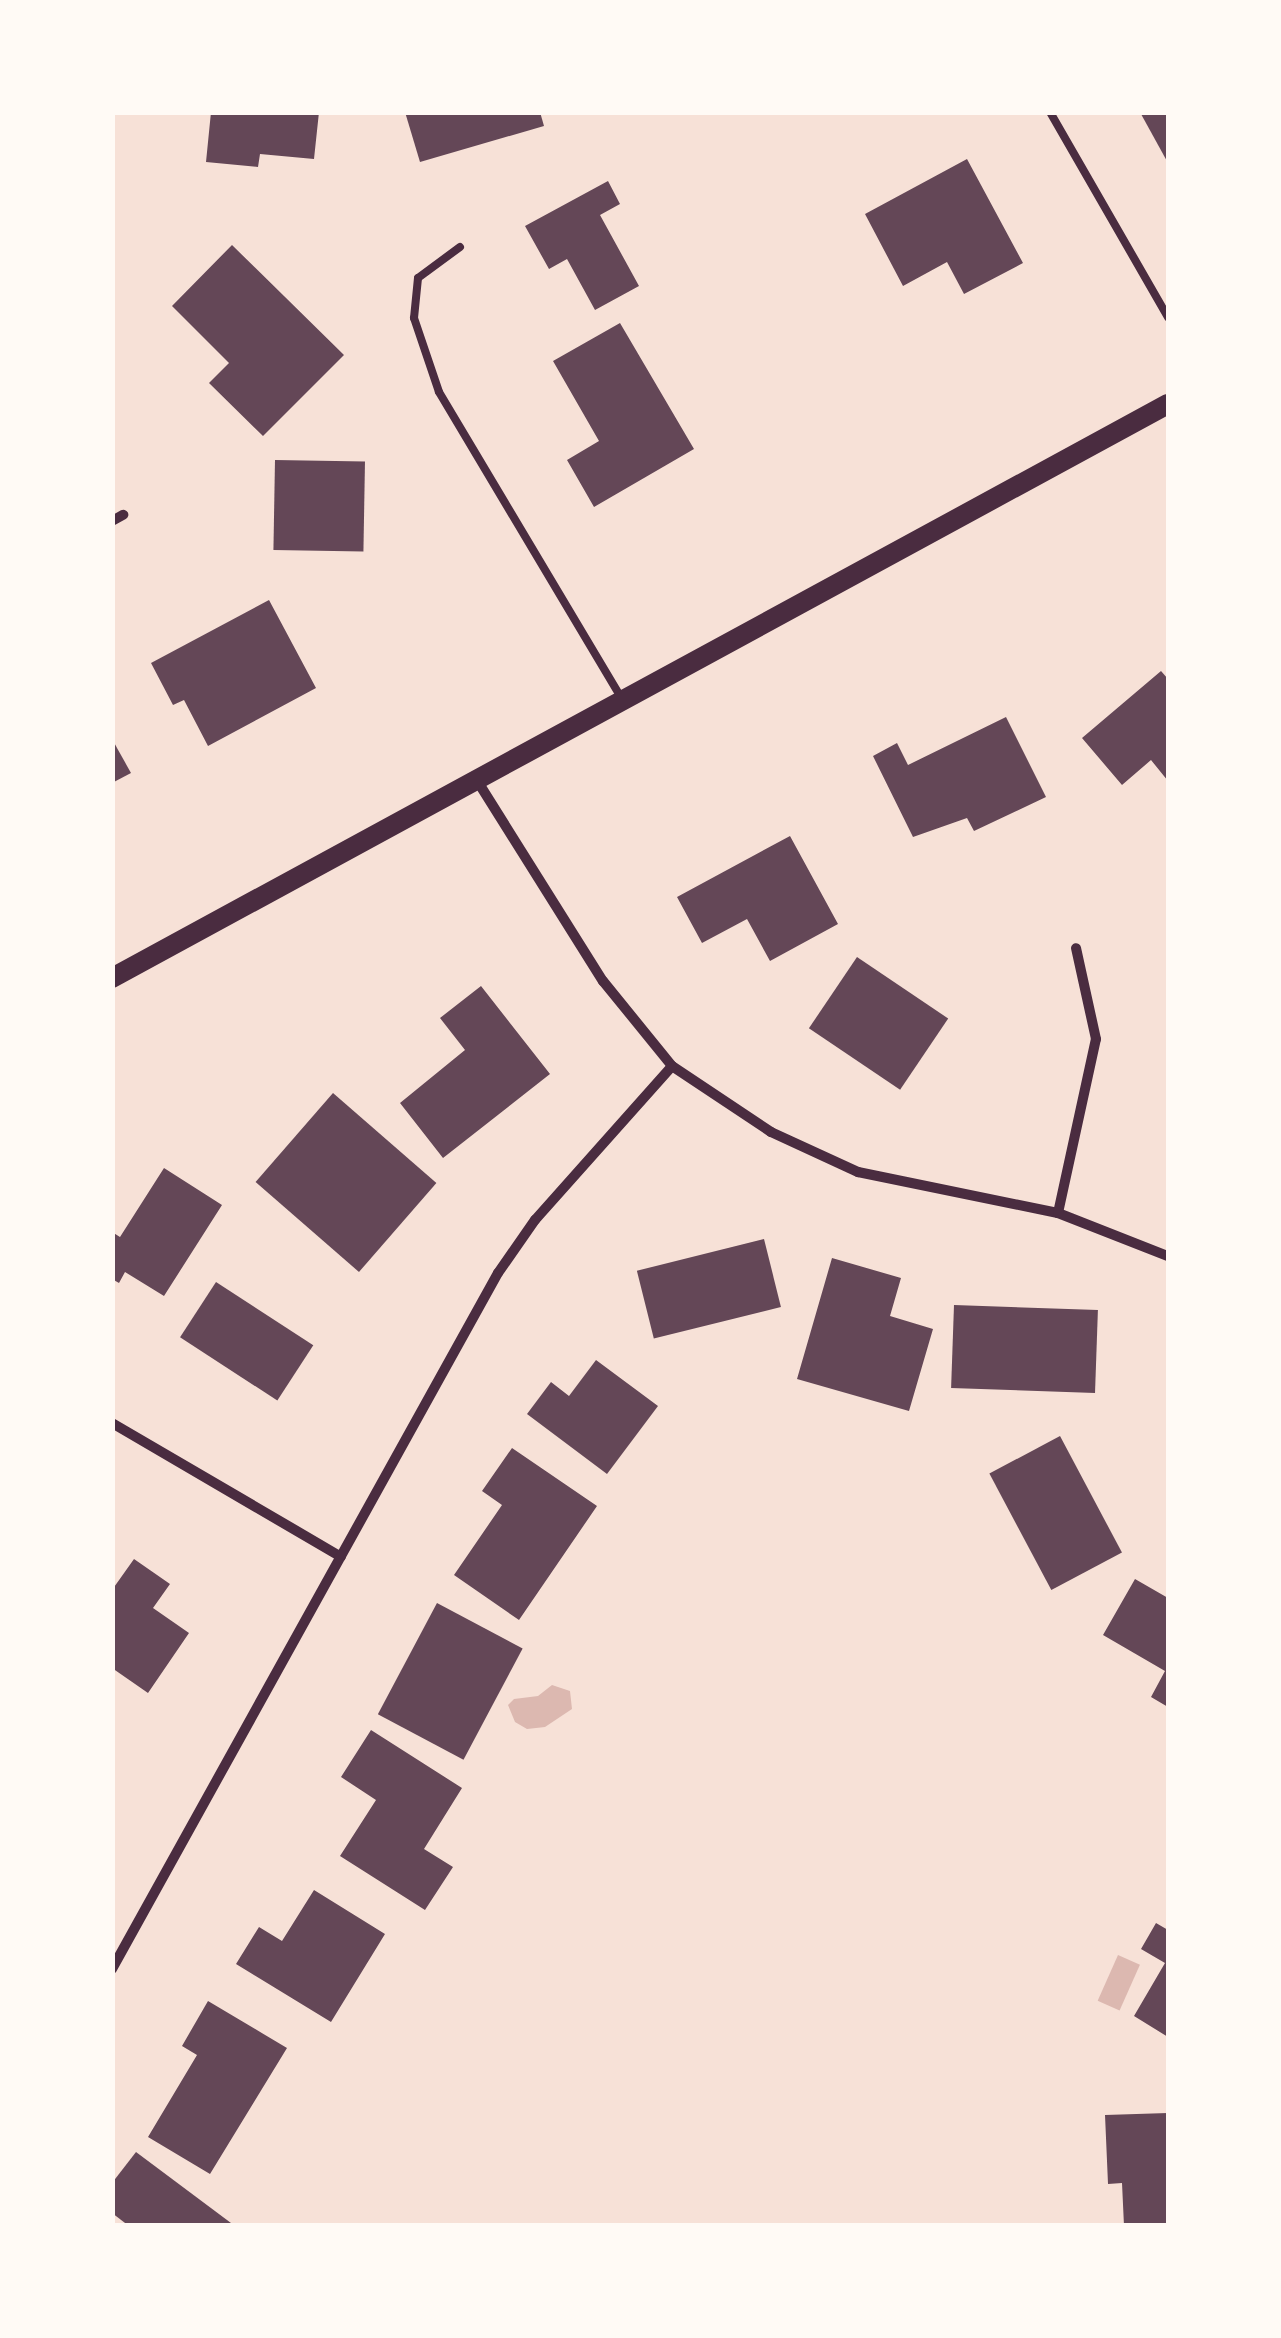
<!DOCTYPE html>
<style>
body{margin:0}
#map{position:relative;width:1281px;height:2338px;overflow:hidden;background:#f7e1d7;font-family:Ubuntu,sans-serif}
div>[style]{position:absolute}
.water>*{inset:0;background:#dcb8b0;transform-origin:0 0}
.building>*{inset:0;background:#644757;transform-origin:0 0}
.service>*{height:8px;margin:-4px;padding:0 4px;transform-origin:4px;border-radius:4px;background:#4a2c40}
.minor>*{height:10px;margin:-5px;padding:0 5px;transform-origin:5px;border-radius:5px;background:#4a2c40}
.secondary>*{height:20px;margin:-10px;padding:0 10px;transform-origin:10px;border-radius:10px;background:#4a2c40}
span{translate:-50% -50%;white-space:nowrap;text-align:center;line-height:1.15;-webkit-text-stroke:8px #fffaf5;paint-order:stroke}
.frame{position:absolute;inset:0;border:115px solid #fffaf5;pointer-events:none}
</style>
<div id="map">
<div class="water">
<i style="clip-path:polygon(552px 1685px,570px 1691px,572px 1709px,545px 1727px,527px 1729px,515px 1722px,508px 1705px,514px 1699px,538px 1696px)"></i>
<i style="left:1118px;top:1955px;width:24px;height:50px;rotate:24deg"></i>
</div>
<div class="building">
<i style="clip-path:polygon(211px 112px,319px 112px,314px 159px,260px 154px,258px 167px,206px 162px)"></i>
<i style="clip-path:polygon(405px 112px,540px 112px,544px 126px,420px 162px)"></i>
<i style="clip-path:polygon(1144px 112px,1168px 112px,1168px 163px,1141px 114px)"></i>
<i style="clip-path:polygon(967px 159px,1023px 263px,964px 294px,947px 262px,903px 286px,865px 214px)"></i>
<i style="clip-path:polygon(608px 181px,620px 204px,600px 215px,639px 286px,595px 310px,567px 259px,549px 269px,525px 226px)"></i>
<i style="clip-path:polygon(232px 245px,344px 355px,263px 436px,209px 383px,229px 363px,172px 306px)"></i>
<i style="clip-path:polygon(620px 323px,694px 449px,594px 507px,567px 460px,599px 441px,553px 361px)"></i>
<i style="left:275px;top:460px;width:90px;height:90px;rotate:1deg"></i>
<i style="clip-path:polygon(269px 600px,316px 688px,208px 746px,184px 700px,173px 705px,151px 663px)"></i>
<i style="clip-path:polygon(1161px 671px,1168px 679px,1168px 781px,1151px 760px,1122px 785px,1082px 738px)"></i>
<i style="clip-path:polygon(1006px 717px,1046px 797px,974px 831px,967px 818px,913px 837px,873px 756px,897px 743px,908px 765px)"></i>
<i style="clip-path:polygon(112px 739px,131px 773px,112px 783px)"></i>
<i style="clip-path:polygon(790px 836px,838px 924px,770px 961px,747px 919px,702px 943px,677px 897px)"></i>
<i style="left:857px;top:957px;width:110px;height:86px;rotate:34deg"></i>
<i style="clip-path:polygon(481px 986px,550px 1074px,443px 1158px,400px 1103px,465px 1050px,440px 1018px)"></i>
<i style="left:333px;top:1093px;width:137px;height:118px;rotate:41deg"></i>
<i style="clip-path:polygon(164px 1168px,222px 1205px,164px 1296px,125px 1272px,119px 1283px,112px 1279px,112px 1232px,120px 1237px)"></i>
<i style="left:764px;top:1239px;width:70px;height:131px;rotate:76deg"></i>
<i style="clip-path:polygon(832px 1258px,901px 1278px,890px 1316px,933px 1329px,909px 1411px,797px 1379px)"></i>
<i style="left:216px;top:1282px;width:116px;height:66px;rotate:33deg"></i>
<i style="left:954px;top:1305px;width:144px;height:83px;rotate:2deg"></i>
<i style="clip-path:polygon(596px 1360px,658px 1406px,607px 1474px,527px 1414px,551px 1382px,569px 1396px)"></i>
<i style="left:1060px;top:1436px;width:132px;height:80px;rotate:62deg"></i>
<i style="clip-path:polygon(512px 1448px,597px 1506px,519px 1620px,454px 1575px,502px 1505px,482px 1491px)"></i>
<i style="clip-path:polygon(134px 1559px,170px 1584px,153px 1608px,189px 1633px,148px 1693px,112px 1668px,112px 1590px)"></i>
<i style="clip-path:polygon(1135px 1579px,1168px 1598px,1168px 1707px,1151px 1697px,1165px 1671px,1103px 1635px)"></i>
<i style="left:437px;top:1603px;width:97px;height:126px;rotate:28deg"></i>
<i style="clip-path:polygon(371px 1730px,462px 1788px,424px 1849px,453px 1867px,425px 1910px,340px 1856px,376px 1800px,341px 1777px)"></i>
<i style="clip-path:polygon(314px 1890px,385px 1934px,331px 2022px,236px 1964px,259px 1927px,282px 1941px)"></i>
<i style="clip-path:polygon(1156px 1923px,1168px 1930px,1168px 2037px,1134px 2016px,1165px 1963px,1141px 1949px)"></i>
<i style="clip-path:polygon(208px 2001px,287px 2048px,210px 2174px,148px 2137px,197px 2055px,182px 2046px)"></i>
<i style="clip-path:polygon(1168px 2113px,1168px 2226px,1124px 2226px,1122px 2183px,1108px 2184px,1105px 2115px)"></i>
<i style="clip-path:polygon(136px 2152px,235px 2226px,129px 2226px,112px 2213px,112px 2183px)"></i>
</div>
<div class="service">
<i style="left:1050px;top:112px;width:237px;rotate:60.1deg"></i>
<i style="left:460px;top:247px;width:52px;rotate:143.6deg"></i>
<i style="left:418px;top:278px;width:40px;rotate:95.7deg"></i>
<i style="left:414px;top:318px;width:78px;rotate:71.3deg"></i>
<i style="left:439px;top:392px;width:355px;rotate:59.2deg"></i>
</div>
<div class="minor">
<i style="left:112px;top:521px;width:13px;rotate:-29deg"></i>
<i style="left:478px;top:782px;width:235px;rotate:57.9deg"></i>
<i style="left:603px;top:981px;width:109px;rotate:50.9deg"></i>
<i style="left:672px;top:1066px;width:119px;rotate:33.7deg"></i>
<i style="left:771px;top:1132px;width:96px;rotate:24.7deg"></i>
<i style="left:858px;top:1172px;width:204px;rotate:11.6deg"></i>
<i style="left:1058px;top:1213px;width:118px;rotate:21.4deg"></i>
<i style="left:1058px;top:1213px;width:178px;rotate:-77.7deg"></i>
<i style="left:1096px;top:1039px;width:93px;rotate:-102.4deg"></i>
<i style="left:112px;top:1423px;width:265px;rotate:30.3deg"></i>
<i style="left:112px;top:1969px;width:796px;rotate:-60.99deg"></i>
<i style="left:498px;top:1273px;width:65px;rotate:-55.1deg"></i>
<i style="left:535px;top:1220px;width:206px;rotate:-48.3deg"></i>
</div>
<div class="secondary">
<i style="left:112px;top:978px;width:1202px;rotate:-28.53deg"></i>
</div>
<div class="frame"></div>
</div>
